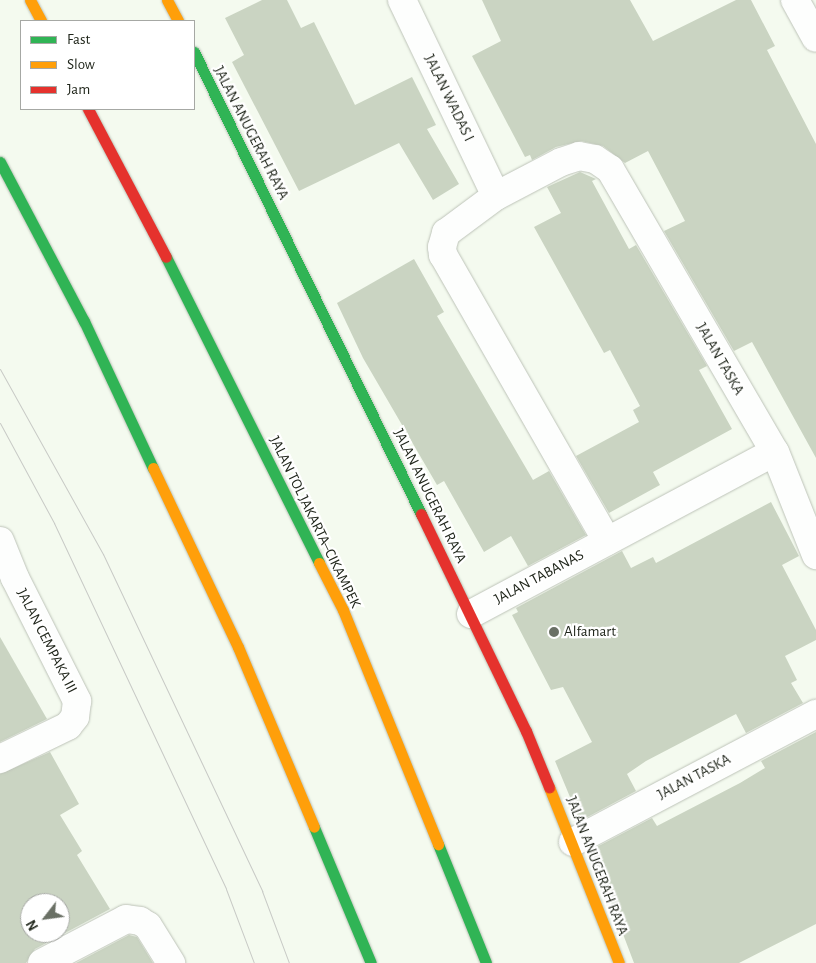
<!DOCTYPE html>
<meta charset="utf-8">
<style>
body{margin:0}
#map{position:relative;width:816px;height:963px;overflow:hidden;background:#f4faef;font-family:"Alegreya Sans",sans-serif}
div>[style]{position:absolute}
.building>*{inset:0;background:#cad4c2}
.roads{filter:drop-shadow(0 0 1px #bdc3b8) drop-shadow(0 0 1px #bdc3b8)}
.street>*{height:28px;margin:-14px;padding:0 14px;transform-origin:14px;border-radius:14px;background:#fdfefd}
.fast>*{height:11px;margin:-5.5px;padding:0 5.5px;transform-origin:5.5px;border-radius:5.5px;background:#30b455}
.slow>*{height:11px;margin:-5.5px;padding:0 5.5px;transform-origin:5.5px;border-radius:5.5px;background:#ff9f0a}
.jam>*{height:11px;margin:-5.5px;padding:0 5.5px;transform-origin:5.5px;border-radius:5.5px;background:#e5322d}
.tram>*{height:1px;margin:-0.5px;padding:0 0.5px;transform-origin:0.5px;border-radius:0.5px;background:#c8cac6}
.dots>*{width:14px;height:14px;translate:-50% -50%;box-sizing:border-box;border:2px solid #fff;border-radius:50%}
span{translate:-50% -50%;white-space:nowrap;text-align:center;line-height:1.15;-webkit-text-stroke:4.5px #fff;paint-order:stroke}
.street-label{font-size:15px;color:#20261b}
.poi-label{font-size:15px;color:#20261b}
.left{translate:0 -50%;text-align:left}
.legend{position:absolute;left:20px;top:20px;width:175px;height:90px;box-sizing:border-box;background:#fff;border:1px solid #a6a8a4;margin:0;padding:6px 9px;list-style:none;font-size:15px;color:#20261b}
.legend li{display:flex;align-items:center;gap:10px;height:25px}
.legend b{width:25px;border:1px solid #a6a8a4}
.north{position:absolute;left:20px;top:893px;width:50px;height:50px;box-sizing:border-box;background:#fff;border:1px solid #a6a8a4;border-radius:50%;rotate:240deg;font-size:14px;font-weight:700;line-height:20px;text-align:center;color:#20261b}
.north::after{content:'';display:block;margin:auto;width:18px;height:22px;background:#6a7065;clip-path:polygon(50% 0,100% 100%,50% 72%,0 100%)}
</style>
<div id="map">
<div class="building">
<i style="clip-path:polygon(262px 0,287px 0,301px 28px,314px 22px,355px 105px,412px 77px,436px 125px,427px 129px,459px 184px,433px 200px,399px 143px,299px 191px,232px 62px,244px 55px,225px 18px)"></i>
<i style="clip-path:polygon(482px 0,630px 0,653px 41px,736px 0,751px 0,775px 46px,767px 50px,816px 144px,816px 458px,752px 342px,734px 351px,664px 231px,685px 221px,648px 151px,625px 163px,603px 146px,581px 141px,556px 147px,532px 160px,530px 155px,525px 157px,472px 56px,501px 41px)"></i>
<i style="clip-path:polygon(580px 172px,596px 179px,592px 181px,629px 249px,636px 245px,707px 366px,699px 370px,732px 429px,653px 472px,660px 485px,609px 513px,576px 456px,639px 422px,633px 410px,640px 406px,610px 350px,604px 353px,534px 227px,561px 213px,547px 187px)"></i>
<i style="clip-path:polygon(414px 259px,444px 312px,437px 316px,533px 480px,549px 471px,586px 535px,528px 566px,511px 536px,484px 552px,444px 481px,437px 485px,363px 358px,337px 303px)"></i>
<i style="clip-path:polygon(771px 502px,799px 556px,782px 565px,816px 630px,816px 640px,785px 656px,797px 680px,791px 683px,803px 703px,746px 733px,736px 714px,646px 761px,627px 774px,636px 791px,580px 821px,555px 761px,592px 742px,563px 687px,551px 690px,512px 615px,518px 612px,516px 608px,622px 551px,631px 568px,653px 557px,656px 563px)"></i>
<i style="clip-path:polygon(0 637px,47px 719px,0 742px)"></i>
<i style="clip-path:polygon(816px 732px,816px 924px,739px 963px,634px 963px,591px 850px,652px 818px,657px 826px,740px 783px,765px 768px,761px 761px)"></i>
<i style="clip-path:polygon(evenodd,50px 752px,79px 804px,60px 815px,82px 851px,77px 855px,110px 909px,35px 949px,26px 963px,0 963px,0 774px,50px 752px,30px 903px,60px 903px,60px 933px,30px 933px,30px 903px)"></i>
<i style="clip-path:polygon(129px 935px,137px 937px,153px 963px,76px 963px)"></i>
</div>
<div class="roads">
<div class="street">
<i style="left:402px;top:0;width:217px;rotate:64.4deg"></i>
<i style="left:795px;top:0;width:43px;rotate:61.1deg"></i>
<i style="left:0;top:541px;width:40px;rotate:68deg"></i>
<i style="left:15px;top:578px;width:138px;rotate:63.2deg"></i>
<i style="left:77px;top:701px;width:16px;rotate:97deg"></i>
<i style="left:75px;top:717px;width:11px;rotate:128deg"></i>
<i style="left:68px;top:726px;width:76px;rotate:154.1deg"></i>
<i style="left:607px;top:541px;width:330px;rotate:-119.8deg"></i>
<i style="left:443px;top:255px;width:8px;rotate:-97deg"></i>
<i style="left:442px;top:247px;width:15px;rotate:-74deg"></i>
<i style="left:446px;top:233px;width:62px;rotate:-36.5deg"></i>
<i style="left:496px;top:196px;width:73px;rotate:-27.6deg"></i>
<i style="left:561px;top:162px;width:19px;rotate:-18deg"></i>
<i style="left:579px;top:156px;width:16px;rotate:11deg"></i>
<i style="left:595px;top:159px;width:18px;rotate:34deg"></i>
<i style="left:610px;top:169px;width:328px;rotate:59.8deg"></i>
<i style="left:775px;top:452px;width:111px;rotate:68.3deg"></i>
<i style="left:471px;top:614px;width:344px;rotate:-28.1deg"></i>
<i style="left:573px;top:842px;width:275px;rotate:-27.8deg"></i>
<i style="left:42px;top:963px;width:95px;rotate:-27.6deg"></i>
<i style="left:126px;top:919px;width:14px;rotate:8deg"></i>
<i style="left:140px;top:921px;width:9px;rotate:32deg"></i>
<i style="left:148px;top:926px;width:44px;rotate:58.1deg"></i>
</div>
<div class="fast">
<i style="left:194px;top:52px;width:515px;rotate:63.83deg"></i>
<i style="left:0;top:162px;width:180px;rotate:62.2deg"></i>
<i style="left:84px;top:321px;width:162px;rotate:64.9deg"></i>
<i style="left:166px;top:257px;width:342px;rotate:63.4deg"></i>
<i style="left:314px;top:827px;width:147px;rotate:67.3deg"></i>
<i style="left:438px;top:844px;width:128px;rotate:68deg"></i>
</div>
<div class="slow">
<i style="left:30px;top:0;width:24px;rotate:62deg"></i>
<i style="left:167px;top:0;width:24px;rotate:62deg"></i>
<i style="left:153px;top:468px;width:198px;rotate:64.6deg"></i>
<i style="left:238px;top:647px;width:195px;rotate:67.1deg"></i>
<i style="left:319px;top:563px;width:53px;rotate:62.9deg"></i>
<i style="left:343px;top:610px;width:253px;rotate:67.9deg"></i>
<i style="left:549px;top:787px;width:189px;rotate:68.3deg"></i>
</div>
<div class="jam">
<i style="left:88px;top:109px;width:167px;rotate:62.2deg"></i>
<i style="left:421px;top:514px;width:241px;rotate:64.2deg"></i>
<i style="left:526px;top:731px;width:61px;rotate:67.7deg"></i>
</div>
</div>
<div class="tram">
<i style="left:0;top:369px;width:212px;rotate:60.9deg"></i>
<i style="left:103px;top:554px;width:373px;rotate:64.7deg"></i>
<i style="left:262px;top:891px;width:77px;rotate:69.4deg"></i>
<i style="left:0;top:423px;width:114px;rotate:61.6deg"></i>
<i style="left:54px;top:523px;width:404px;rotate:64.8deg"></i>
<i style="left:226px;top:889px;width:79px;rotate:69.3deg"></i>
</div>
<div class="dots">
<i style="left:554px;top:632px;background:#6a7065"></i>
</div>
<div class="street-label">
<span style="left:449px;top:98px;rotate:64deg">JALAN WADAS I</span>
<span style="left:251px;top:133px;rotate:63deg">JALAN ANUGERAH RAYA</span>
<span style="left:720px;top:359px;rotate:60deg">JALAN TASKA</span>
<span style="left:430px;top:496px;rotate:64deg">JALAN ANUGERAH RAYA</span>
<span style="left:315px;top:522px;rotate:64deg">JALAN TOL JAKARTA–CIKAMPEK</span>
<span style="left:539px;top:577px;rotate:-28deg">JALAN TABANAS</span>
<span style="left:47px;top:641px;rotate:63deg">JALAN CEMPAKA III</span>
<span style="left:694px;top:777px;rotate:-28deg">JALAN TASKA</span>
<span style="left:597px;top:866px;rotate:69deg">JALAN ANUGERAH RAYA</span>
</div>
<div class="poi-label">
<span class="left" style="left:564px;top:632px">Alfamart</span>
</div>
<ul class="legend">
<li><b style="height:6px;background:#30b455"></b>Fast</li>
<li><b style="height:6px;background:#ff9f0a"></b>Slow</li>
<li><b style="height:6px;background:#e5322d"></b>Jam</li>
</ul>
<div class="north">N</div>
</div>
